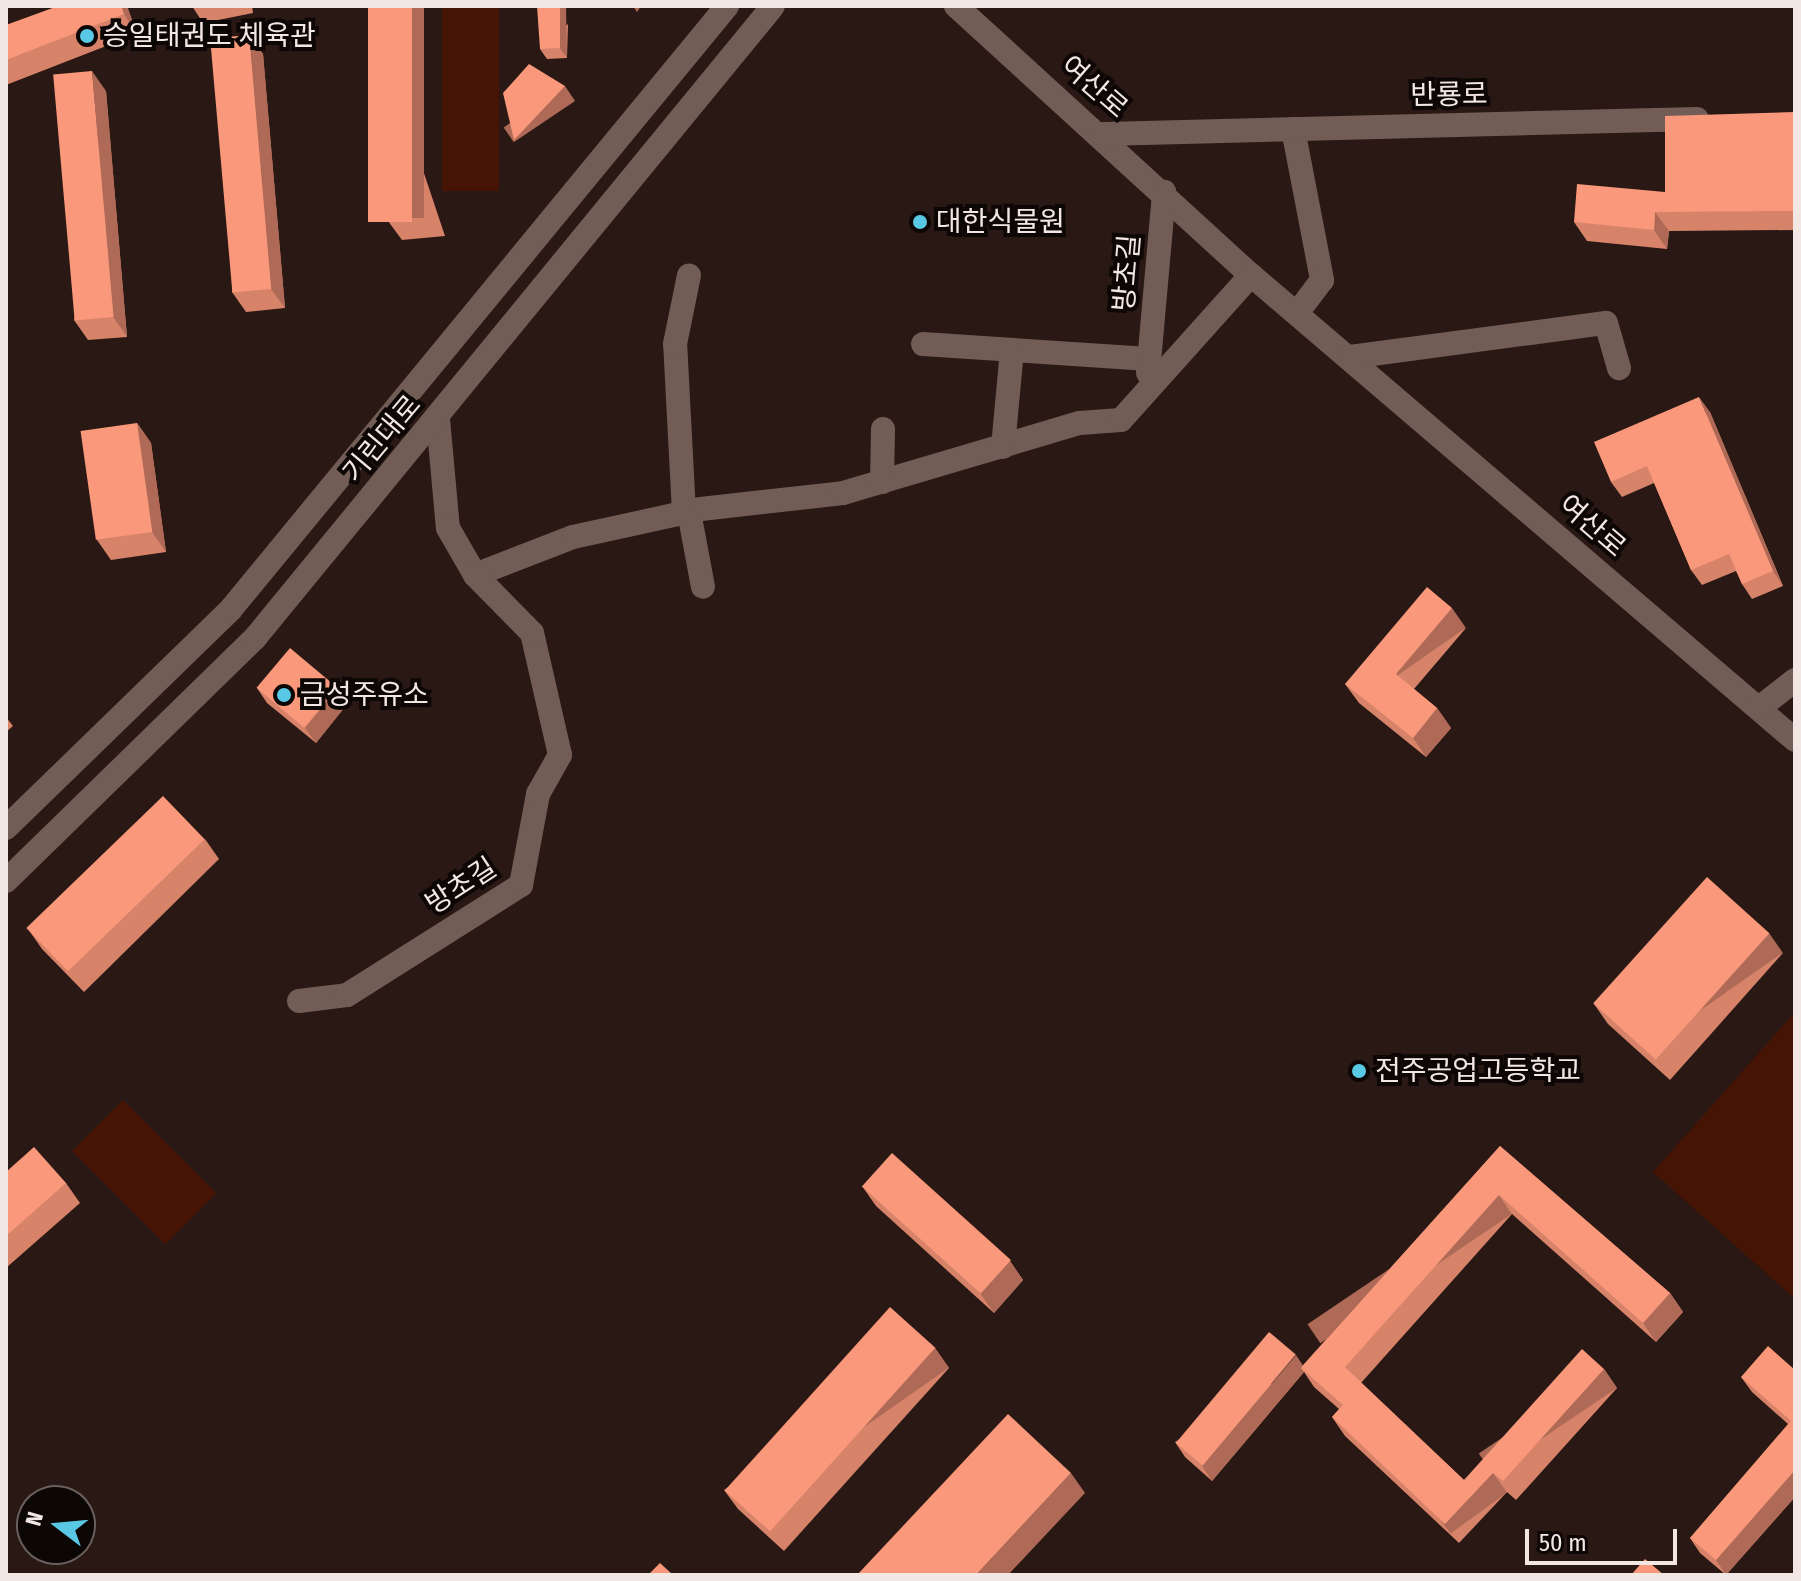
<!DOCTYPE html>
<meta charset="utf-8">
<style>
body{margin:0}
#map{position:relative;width:1801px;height:1581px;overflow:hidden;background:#291813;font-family:"Fira Sans Condensed","Noto Sans KR",sans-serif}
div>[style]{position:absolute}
.green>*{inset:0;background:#461405;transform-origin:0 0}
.minor>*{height:24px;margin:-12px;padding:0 12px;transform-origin:12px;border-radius:12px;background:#715d56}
.wall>*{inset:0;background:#d6836a}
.shaded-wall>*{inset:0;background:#ae6a56;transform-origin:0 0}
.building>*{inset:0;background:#f9987b;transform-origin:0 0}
.dots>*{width:22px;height:22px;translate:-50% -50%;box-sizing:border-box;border:4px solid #0c0604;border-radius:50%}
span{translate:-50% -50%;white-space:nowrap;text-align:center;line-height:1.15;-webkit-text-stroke:8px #0c0604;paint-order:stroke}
.poi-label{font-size:28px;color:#f3e7e3}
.left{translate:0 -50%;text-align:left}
.street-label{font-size:28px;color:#f3e7e3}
.frame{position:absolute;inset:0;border:8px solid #f3e7e3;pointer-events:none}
.north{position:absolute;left:16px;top:1485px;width:80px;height:80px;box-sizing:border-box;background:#0c0604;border:2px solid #68605d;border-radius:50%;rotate:286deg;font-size:22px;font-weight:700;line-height:32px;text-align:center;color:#f3e7e3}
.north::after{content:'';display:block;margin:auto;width:28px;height:36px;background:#59c8e5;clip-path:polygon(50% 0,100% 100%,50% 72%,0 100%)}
.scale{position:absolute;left:1525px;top:1529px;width:152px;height:36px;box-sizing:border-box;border:4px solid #f3e7e3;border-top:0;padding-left:10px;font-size:24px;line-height:28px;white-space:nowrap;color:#f3e7e3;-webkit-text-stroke:6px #0c0604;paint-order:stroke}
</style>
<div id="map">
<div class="green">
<i style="left:442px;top:6px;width:57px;height:185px"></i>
<i style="clip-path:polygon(1795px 1012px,1795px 1299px,1653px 1172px)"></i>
<i style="left:123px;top:1100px;width:132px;height:72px;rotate:45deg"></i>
</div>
<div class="minor">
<i style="left:956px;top:6px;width:399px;rotate:42.4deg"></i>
<i style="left:1251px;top:275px;width:716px;rotate:40.52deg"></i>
<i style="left:1293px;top:129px;width:154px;rotate:79.1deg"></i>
<i style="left:1322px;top:280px;width:38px;rotate:127deg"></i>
<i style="left:1104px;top:134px;width:593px;rotate:-1.45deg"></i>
<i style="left:923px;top:344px;width:226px;rotate:3.8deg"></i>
<i style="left:1350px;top:357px;width:258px;rotate:-7.6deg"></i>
<i style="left:1606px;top:323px;width:47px;rotate:73.9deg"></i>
<i style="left:1148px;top:373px;width:182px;rotate:-84.9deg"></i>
<i style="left:438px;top:419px;width:109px;rotate:84.8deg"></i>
<i style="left:448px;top:528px;width:54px;rotate:60.1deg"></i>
<i style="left:475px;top:575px;width:105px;rotate:-21.2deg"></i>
<i style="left:573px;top:537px;width:131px;rotate:-12.3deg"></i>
<i style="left:701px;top:509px;width:143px;rotate:-6.4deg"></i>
<i style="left:843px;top:493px;width:247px;rotate:-16.5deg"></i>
<i style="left:1080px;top:423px;width:41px;rotate:-4.2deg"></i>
<i style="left:1121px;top:420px;width:195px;rotate:-48.1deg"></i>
<i style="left:1003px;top:447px;width:97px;rotate:-84.7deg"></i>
<i style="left:882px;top:482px;width:53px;rotate:-88.9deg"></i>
<i style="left:689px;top:512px;width:76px;rotate:79.4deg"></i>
<i style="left:684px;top:513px;width:169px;rotate:-93deg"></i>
<i style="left:675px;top:344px;width:70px;rotate:-78.5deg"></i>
<i style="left:1759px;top:708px;width:46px;rotate:-37.9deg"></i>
<i style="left:6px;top:828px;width:314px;rotate:-44.2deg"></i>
<i style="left:231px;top:609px;width:781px;rotate:-50.56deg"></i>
<i style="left:6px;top:881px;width:348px;rotate:-44.3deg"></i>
<i style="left:255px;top:638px;width:817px;rotate:-50.66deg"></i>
<i style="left:299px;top:1001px;width:48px;rotate:-7.1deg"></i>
<i style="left:347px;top:995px;width:206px;rotate:-32.3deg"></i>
<i style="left:521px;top:885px;width:93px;rotate:-79.4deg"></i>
<i style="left:538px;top:794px;width:45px;rotate:-60.6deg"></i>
<i style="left:560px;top:755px;width:125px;rotate:-102.9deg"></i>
<i style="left:532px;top:633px;width:81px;rotate:-134.5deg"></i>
</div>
<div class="wall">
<i style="clip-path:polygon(127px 6px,137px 34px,6px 85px,6px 25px)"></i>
<i style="clip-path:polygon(192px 6px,252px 6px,253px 13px,203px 23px)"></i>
<i style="clip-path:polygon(368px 6px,445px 236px,402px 240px,388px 221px)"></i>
<i style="clip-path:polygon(568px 24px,567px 58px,547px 59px,540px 49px)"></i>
<i style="clip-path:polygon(249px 35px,263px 54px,285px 308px,246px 312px,232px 292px)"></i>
<i style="clip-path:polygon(106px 91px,127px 337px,88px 340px,74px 320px)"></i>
<i style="clip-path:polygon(1795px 112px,1795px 230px,1669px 231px,1667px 249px,1587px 241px,1574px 222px,1665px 192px)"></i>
<i style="clip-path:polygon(1710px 412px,1783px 586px,1752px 599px,1742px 584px,1736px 571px,1702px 585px,1691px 570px,1654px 483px,1622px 497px,1611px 482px)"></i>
<i style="clip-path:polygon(137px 423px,151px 443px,166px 552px,111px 560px,97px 540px)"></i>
<i style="clip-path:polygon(1466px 628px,1414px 689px,1437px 708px,1451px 728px,1426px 757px,1359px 703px,1345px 684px)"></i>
<i style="clip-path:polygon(257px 688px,348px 703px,316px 743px,267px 703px)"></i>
<i style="clip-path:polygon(6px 717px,13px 726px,6px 732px)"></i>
<i style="clip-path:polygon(205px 839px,219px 859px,84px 992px,42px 949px,28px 929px)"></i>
<i style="clip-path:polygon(1783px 953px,1670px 1080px,1608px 1024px,1594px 1004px)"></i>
<i style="clip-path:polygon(1500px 1146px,1670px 1293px,1683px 1312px,1656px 1342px,1512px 1214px,1361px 1383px,1464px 1480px,1604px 1369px,1617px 1388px,1516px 1500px,1507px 1492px,1459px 1543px,1345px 1436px,1332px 1417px,1339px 1409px,1314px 1387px,1304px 1372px,1212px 1481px,1185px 1457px,1175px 1442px,1303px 1365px)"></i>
<i style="clip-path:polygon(6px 1172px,66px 1183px,80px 1203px,6px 1268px)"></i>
<i style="clip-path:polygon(862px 1186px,1010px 1261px,1023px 1280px,994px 1313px,876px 1206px)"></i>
<i style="clip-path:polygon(935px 1348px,949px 1368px,784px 1551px,738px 1509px,724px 1490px)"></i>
<i style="clip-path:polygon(1795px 1370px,1795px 1497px,1726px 1575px,1700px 1553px,1690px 1538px,1788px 1424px,1752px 1392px,1741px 1377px)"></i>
</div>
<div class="shaded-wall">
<i style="clip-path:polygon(121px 6px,127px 6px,137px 34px,124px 14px)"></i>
<i style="left:412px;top:6px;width:12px;height:212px"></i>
<i style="clip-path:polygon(560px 6px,566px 6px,567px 58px,560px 48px)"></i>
<i style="clip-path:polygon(633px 6px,641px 6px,637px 12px)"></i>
<i style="clip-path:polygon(249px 35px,263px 54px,285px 308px,271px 289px)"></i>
<i style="clip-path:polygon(92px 71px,106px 91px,127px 337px,113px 317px)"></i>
<i style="left:565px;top:86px;width:18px;height:74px;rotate:56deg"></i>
<i style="clip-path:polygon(1655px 212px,1669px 231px,1667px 249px,1654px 230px)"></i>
<i style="clip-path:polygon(1699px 397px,1710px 412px,1783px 586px,1773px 571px)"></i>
<i style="clip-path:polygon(137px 423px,151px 443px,166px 552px,152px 532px)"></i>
<i style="left:1452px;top:608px;width:24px;height:87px;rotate:55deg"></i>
<i style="clip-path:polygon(338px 688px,348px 703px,316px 743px,305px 728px)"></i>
<i style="clip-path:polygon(1437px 708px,1451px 728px,1426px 757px,1413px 738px)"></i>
<i style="left:1769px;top:933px;width:24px;height:169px;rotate:55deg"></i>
<i style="left:1499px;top:1195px;width:23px;height:231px;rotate:56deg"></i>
<i style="clip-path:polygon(1010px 1261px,1023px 1280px,994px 1313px,980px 1293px)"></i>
<i style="clip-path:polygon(1670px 1293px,1683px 1312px,1656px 1342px,1643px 1323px)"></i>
<i style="left:935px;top:1348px;width:24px;height:246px;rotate:55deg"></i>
<i style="clip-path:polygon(1296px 1355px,1306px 1370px,1301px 1368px,1304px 1372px,1212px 1481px,1202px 1466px)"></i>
<i style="left:1604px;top:1369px;width:23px;height:151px;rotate:56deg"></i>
<i style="clip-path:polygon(1795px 1470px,1795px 1497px,1726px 1575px,1716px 1560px)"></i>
<i style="clip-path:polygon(1071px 1473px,1085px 1493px,1008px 1575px,976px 1575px)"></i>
<i style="left:1493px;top:1473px;width:24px;height:70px;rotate:54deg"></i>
</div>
<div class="building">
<i style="clip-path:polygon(58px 6px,121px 6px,124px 14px,6px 60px,6px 25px)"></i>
<i style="left:368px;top:6px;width:44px;height:216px"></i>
<i style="clip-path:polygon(537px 6px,560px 6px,560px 48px,540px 49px)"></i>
<i style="left:249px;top:35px;width:255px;height:39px;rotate:85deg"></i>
<i style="clip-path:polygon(529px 64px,565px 86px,514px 140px,503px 93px)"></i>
<i style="left:92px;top:71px;width:247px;height:39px;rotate:85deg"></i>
<i style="clip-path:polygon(1795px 112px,1795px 211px,1655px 212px,1654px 230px,1574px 222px,1577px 184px,1665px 192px,1665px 116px)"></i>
<i style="clip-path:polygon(1699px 397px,1773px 571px,1742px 584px,1729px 554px,1691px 570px,1647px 466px,1611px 482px,1594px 442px)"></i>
<i style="left:137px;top:423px;width:110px;height:57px;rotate:82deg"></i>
<i style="clip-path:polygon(1427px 587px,1452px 608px,1396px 674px,1437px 708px,1413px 738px,1345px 684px)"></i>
<i style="left:290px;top:648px;width:62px;height:52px;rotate:40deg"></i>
<i style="left:163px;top:796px;width:60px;height:190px;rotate:46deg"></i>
<i style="left:1707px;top:877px;width:84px;height:170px;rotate:42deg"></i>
<i style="clip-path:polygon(1500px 1146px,1670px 1293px,1643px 1323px,1499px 1195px,1345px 1367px,1464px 1480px,1582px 1349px,1604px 1369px,1503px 1481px,1493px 1473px,1445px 1524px,1332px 1417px,1343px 1405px,1301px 1368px)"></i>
<i style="clip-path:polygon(34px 1147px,66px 1183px,6px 1236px,6px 1172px)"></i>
<i style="left:892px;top:1153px;width:160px;height:45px;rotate:42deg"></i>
<i style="left:890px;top:1307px;width:61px;height:247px;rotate:42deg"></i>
<i style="left:1269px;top:1332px;width:35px;height:145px;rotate:40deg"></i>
<i style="clip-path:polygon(1768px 1346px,1795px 1370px,1795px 1470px,1716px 1560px,1690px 1538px,1791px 1421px,1741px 1377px)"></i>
<i style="clip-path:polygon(1008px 1414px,1071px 1473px,976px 1575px,857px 1575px)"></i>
<i style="clip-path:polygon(1645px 1559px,1664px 1575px,1631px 1575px)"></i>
<i style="clip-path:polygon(660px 1563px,673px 1575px,648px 1575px)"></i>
</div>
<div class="dots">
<i style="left:87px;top:36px;background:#59c8e5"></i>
<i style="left:920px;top:222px;background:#59c8e5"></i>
<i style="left:284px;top:695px;background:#59c8e5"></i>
<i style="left:1359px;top:1071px;background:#59c8e5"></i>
</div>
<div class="poi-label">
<span class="left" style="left:103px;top:36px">승일태권도 체육관</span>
<span class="left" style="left:936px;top:222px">대한식물원</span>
<span class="left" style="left:300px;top:695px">금성주유소</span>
<span class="left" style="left:1375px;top:1071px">전주공업고등학교</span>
</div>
<div class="street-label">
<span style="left:1094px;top:87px;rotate:41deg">여산로</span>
<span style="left:1449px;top:95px;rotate:-1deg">반룡로</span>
<span style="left:1127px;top:273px;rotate:-85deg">방초길</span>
<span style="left:382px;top:439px;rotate:-50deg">기린대로</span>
<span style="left:1592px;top:526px;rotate:41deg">여산로</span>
<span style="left:461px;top:886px;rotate:-33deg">방초길</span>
</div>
<div class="frame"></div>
<div class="north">N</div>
<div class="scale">50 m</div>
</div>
